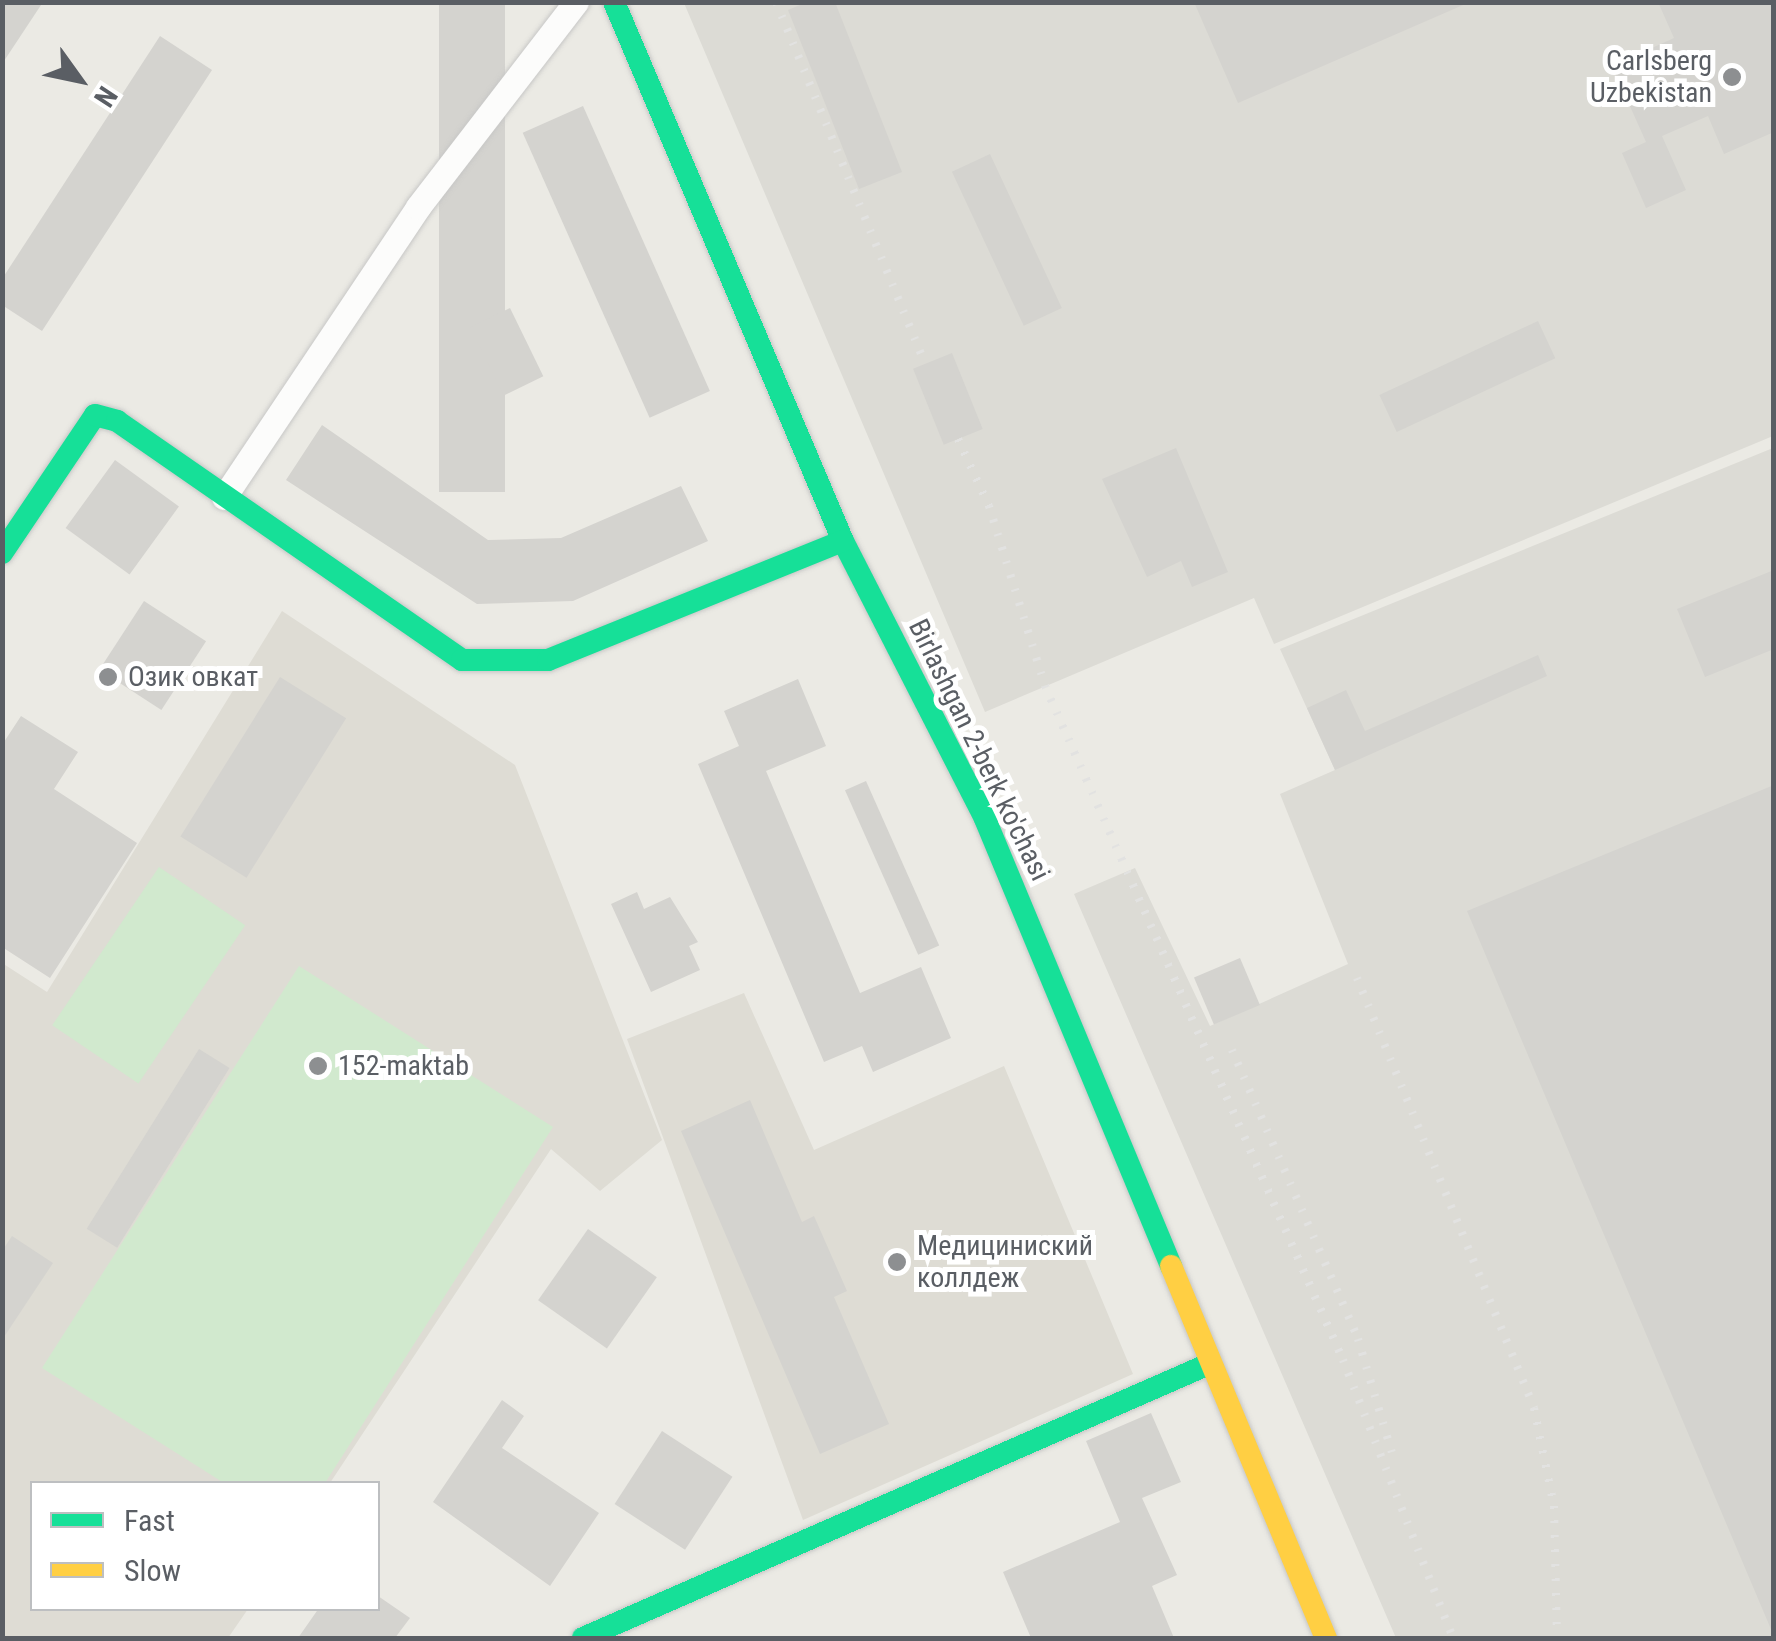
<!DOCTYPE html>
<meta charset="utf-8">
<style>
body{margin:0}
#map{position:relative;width:1776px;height:1641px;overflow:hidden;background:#ebeae4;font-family:"Roboto Condensed",sans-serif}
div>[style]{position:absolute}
.industrial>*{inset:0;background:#dcdbd5}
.education>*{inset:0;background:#dedcd4}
.green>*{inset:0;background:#d1e9ce;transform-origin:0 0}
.building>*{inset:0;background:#d4d3cf;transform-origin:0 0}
.roads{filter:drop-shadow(0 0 2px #c7c7c6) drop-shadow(0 0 2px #c7c7c6)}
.street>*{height:25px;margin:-12.5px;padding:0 12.5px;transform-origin:12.5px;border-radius:12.5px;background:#fcfcfb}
.fast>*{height:22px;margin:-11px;padding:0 11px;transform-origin:11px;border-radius:11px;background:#16e098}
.slow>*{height:22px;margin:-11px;padding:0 11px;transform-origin:11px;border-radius:11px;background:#ffcf43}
.rail>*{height:8px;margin-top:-4px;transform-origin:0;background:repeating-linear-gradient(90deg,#e2e2e1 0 2.5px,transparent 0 14.5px)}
.dots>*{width:28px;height:28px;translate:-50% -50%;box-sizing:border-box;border:5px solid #fff;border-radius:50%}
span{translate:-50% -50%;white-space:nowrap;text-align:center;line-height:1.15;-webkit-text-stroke:10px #fff;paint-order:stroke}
.poi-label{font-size:28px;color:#5a5e64}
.right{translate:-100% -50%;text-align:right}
.left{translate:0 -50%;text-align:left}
.street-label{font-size:28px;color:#5a5e64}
.frame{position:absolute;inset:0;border:5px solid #5a5e64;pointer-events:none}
.legend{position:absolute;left:30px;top:1481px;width:350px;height:130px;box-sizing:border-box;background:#fff;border:2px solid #bdbfc1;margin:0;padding:12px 18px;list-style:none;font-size:30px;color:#5a5e64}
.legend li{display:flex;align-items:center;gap:20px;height:50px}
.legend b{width:50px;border:2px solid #bdbfc1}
.north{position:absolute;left:30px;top:30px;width:100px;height:100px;-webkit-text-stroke:8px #fff;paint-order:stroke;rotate:123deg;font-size:28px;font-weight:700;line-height:40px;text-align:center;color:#5a5e64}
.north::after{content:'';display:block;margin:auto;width:35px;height:45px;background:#5a5e64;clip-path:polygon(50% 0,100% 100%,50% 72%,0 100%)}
</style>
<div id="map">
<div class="industrial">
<i style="clip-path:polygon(684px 3px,1773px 3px,1773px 436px,1274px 644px,1254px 598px,985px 712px)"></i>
<i style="clip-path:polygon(1773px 448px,1773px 1638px,1396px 1638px,1074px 894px,1135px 868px,1210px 1026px,1348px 964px,1280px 794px,1335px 770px,1280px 649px)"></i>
</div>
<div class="education">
<i style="clip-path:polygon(282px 611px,515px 765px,662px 1140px,600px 1191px,551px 1149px,330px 1483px,32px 1484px,32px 1608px,248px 1609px,228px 1638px,3px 1638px,2px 963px,47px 992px)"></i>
<i style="clip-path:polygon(744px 993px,814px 1150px,1004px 1066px,1133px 1374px,803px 1520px,627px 1039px)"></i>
</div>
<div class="green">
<i style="left:159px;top:867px;width:104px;height:191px;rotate:34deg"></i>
<i style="clip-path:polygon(299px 966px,553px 1127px,325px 1483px,224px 1483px,42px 1368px)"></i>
</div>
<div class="building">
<i style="clip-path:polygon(2px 2px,43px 2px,2px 64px)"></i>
<i style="left:439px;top:2px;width:66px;height:490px"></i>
<i style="clip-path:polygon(807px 2px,835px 2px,902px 172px,859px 189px,788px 10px)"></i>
<i style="clip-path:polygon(1194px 2px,1470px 2px,1238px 103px)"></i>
<i style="clip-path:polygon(1658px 2px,1774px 2px,1774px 132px,1724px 154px,1708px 116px,1662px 136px,1686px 190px,1646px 208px,1622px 153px,1646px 142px,1612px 66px,1674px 38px)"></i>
<i style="clip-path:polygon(160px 36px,212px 70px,42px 331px,2px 305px,2px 279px)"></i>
<i style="left:583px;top:106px;width:312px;height:66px;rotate:66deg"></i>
<i style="left:990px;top:154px;width:170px;height:42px;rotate:65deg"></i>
<i style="left:510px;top:308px;width:76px;height:44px;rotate:64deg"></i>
<i style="left:1538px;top:321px;width:41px;height:175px;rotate:65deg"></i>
<i style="left:952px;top:353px;width:82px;height:42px;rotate:68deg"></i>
<i style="clip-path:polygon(322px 425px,488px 540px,561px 538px,681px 486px,708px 541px,573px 601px,477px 604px,286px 480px)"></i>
<i style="clip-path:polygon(1176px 448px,1228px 572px,1192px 587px,1181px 561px,1147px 577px,1102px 479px)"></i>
<i style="left:115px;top:460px;width:79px;height:84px;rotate:36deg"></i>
<i style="clip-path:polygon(1774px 570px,1774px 649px,1705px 677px,1677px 609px)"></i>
<i style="left:144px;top:601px;width:74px;height:82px;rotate:33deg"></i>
<i style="clip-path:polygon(1538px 655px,1547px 676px,1335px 770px,1307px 708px,1346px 690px,1365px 731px)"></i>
<i style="left:280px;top:677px;width:78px;height:188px;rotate:32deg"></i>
<i style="clip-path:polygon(798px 679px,826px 746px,766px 771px,860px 993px,921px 967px,951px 1038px,873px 1072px,862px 1046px,824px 1062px,698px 764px,739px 746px,724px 711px)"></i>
<i style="clip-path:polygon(21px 716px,78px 752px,54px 789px,137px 843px,50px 978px,2px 947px,2px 745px)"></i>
<i style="left:866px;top:781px;width:180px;height:23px;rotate:66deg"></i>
<i style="clip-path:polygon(1774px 785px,1773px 1634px,1467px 911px)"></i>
<i style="clip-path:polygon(637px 892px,644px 909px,670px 897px,698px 942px,689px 946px,700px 970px,651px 992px,611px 904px)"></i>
<i style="left:1240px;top:958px;width:51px;height:50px;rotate:67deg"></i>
<i style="left:199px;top:1049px;width:36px;height:212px;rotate:32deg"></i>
<i style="clip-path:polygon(750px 1100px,802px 1222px,814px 1216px,847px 1291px,834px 1297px,889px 1424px,820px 1454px,681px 1131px)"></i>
<i style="left:588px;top:1229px;width:84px;height:87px;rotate:35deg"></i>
<i style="clip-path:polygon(12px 1236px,53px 1263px,2px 1340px,2px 1251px)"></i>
<i style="clip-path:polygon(502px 1400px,524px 1416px,502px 1448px,599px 1513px,550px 1586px,433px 1502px)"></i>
<i style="clip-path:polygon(1151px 1413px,1181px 1482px,1142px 1498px,1177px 1575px,1152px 1586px,1174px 1638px,1031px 1638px,1003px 1572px,1120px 1522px,1086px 1441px)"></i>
<i style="left:662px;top:1431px;width:84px;height:87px;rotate:33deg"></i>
<i style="clip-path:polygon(378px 1596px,410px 1618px,395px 1638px,298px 1638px,319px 1608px,378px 1608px)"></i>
</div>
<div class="roads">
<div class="street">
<i style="left:224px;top:497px;width:349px;rotate:-56.2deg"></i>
<i style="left:418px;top:207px;width:259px;rotate:-52.4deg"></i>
</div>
<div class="fast">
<i style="left:614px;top:2px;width:586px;rotate:66.98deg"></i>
<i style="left:843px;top:541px;width:312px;rotate:62.9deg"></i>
<i style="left:985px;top:819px;width:484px;rotate:67.4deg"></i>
<i style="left:2px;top:553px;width:166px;rotate:-56deg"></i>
<i style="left:95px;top:415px;width:23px;rotate:15deg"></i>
<i style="left:117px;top:421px;width:420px;rotate:34.7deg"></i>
<i style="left:462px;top:660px;width:86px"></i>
<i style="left:548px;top:660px;width:318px;rotate:-22deg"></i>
<i style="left:583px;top:1638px;width:683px;rotate:-23.64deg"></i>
</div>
<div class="slow">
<i style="left:1171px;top:1266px;width:403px;rotate:67.4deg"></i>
</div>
</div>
<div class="rail">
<i style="left:776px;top:2px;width:391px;rotate:67.6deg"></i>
<i style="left:958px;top:439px;width:74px;rotate:65.2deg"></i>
<i style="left:989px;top:506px;width:189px;rotate:72.7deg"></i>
<i style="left:1045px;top:686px;width:737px;rotate:66.15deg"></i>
<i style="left:1343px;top:1360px;width:299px;rotate:68.4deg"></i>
<i style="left:1357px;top:978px;width:465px;rotate:67.6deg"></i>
<i style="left:1534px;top:1408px;width:100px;rotate:78.5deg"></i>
<i style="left:1554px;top:1506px;width:132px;rotate:88.7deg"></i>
<i style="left:1232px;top:1050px;width:315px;rotate:66.4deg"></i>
<i style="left:1358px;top:1339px;width:129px;rotate:73.4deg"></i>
</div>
<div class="dots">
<i style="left:1732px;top:77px;background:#8d8f91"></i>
<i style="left:108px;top:677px;background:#8d8f91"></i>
<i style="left:318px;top:1066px;background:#8d8f91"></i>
<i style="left:897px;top:1262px;background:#8d8f91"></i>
</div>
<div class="poi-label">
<span class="right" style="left:1712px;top:77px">Carlsberg<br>Uzbekistan</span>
<span class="left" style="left:128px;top:677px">Озик овкат</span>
<span class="left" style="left:338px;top:1066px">152-maktab</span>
<span class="left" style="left:917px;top:1262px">Медициниский<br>коллдеж</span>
</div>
<div class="street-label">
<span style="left:979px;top:750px;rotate:64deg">Birlashgan 2-berk ko'chasi</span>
</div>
<div class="frame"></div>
<ul class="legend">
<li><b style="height:12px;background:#16e098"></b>Fast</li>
<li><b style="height:12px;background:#ffcf43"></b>Slow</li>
</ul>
<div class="north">N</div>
</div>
